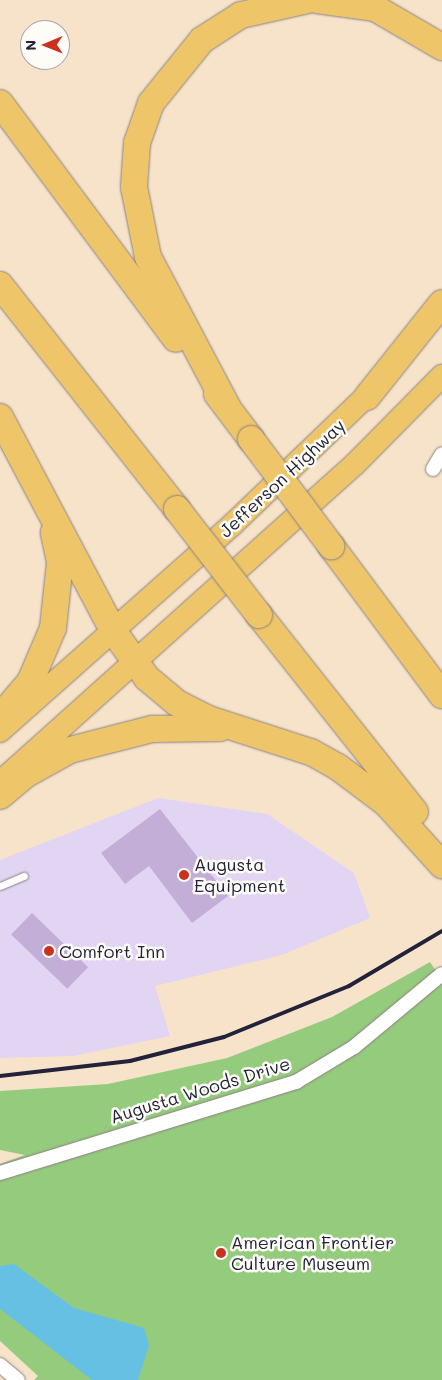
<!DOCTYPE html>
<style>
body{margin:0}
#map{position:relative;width:442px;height:1380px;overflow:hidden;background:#f6e3c9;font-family:Mali,sans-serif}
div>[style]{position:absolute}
.built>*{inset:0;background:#e2d4f3}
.green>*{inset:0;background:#95cb7d}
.water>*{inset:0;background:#65c0e3}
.building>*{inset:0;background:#c3aed7;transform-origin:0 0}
.roads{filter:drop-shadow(0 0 1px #8c8282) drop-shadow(0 0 1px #8c8282)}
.lane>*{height:7px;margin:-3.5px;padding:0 3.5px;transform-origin:3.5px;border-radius:3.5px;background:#fff}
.street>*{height:14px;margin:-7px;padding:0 7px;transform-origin:7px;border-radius:7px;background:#fff}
.primary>*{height:22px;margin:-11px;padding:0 11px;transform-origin:11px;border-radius:11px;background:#eec569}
.highway>*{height:26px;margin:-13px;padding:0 13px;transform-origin:13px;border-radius:13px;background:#eec569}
.rail>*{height:4px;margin:-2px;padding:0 2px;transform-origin:2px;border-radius:2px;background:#22223b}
.bridges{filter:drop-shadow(0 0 1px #8c8282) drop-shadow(0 0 1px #8c8282)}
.highway-bridge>*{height:26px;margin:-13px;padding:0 13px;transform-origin:13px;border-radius:13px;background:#eec569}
.dots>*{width:14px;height:14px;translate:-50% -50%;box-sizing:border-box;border:2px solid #fdfcf7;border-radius:50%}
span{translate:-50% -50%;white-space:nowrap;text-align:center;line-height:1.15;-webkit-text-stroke:5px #fdfcf7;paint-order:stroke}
.street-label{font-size:18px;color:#22223b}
.poi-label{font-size:18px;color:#22223b}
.left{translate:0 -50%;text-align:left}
.north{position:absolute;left:20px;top:20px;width:50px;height:50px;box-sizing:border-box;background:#fdfcf7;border:1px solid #a5a5ac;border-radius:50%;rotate:269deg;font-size:14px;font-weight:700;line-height:20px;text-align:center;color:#22223b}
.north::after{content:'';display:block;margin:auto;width:18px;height:22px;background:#c8321e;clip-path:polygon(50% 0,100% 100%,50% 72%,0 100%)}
</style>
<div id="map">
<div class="built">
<i style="clip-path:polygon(158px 798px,267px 814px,354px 873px,370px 918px,282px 955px,155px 986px,170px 1036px,73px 1056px,0 1058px,0 860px)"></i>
</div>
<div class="green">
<i style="clip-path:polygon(430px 962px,442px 980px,442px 1380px,34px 1380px,38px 1376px,0 1341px,0 1164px,25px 1155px,0 1150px,0 1091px,108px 1084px,227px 1058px,332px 1017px)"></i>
</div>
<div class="water">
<i style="clip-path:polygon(14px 1264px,74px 1308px,144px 1328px,149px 1345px,138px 1380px,92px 1380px,0 1309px,0 1266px)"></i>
</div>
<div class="building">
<i style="clip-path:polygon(160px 809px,228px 896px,192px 923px,149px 866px,125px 884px,101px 853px)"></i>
<i style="left:32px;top:913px;width:78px;height:30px;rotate:44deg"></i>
</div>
<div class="roads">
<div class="lane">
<i style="left:0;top:886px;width:26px;rotate:-23deg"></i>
</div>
<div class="street">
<i style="left:433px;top:469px;width:17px;rotate:-59deg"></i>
<i style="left:0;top:1173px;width:310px;rotate:-17.1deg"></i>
<i style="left:296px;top:1082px;width:68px;rotate:-31.1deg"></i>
<i style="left:354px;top:1047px;width:114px;rotate:-39.7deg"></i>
<i style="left:0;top:1365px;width:23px;rotate:40deg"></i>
</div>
<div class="primary">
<i style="left:0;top:731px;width:310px;rotate:-41.6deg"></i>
<i style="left:232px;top:525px;width:204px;rotate:-43.8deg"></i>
<i style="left:5px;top:778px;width:470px;rotate:-41.9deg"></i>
<i style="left:355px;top:464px;width:124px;rotate:-45.3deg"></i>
</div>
<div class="highway">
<i style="left:317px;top:0;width:59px;rotate:7.9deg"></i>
<i style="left:375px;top:8px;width:78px;rotate:30.2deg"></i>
<i style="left:0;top:103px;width:294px;rotate:53.3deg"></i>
<i style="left:0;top:285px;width:285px;rotate:51.7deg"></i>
<i style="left:217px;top:394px;width:56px;rotate:52.9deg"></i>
<i style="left:367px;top:397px;width:120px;rotate:-51.4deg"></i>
<i style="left:228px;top:408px;width:171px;rotate:-117.9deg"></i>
<i style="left:148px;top:257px;width:71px;rotate:-101.3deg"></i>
<i style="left:134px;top:187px;width:44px;rotate:-86.1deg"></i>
<i style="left:137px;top:143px;width:42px;rotate:-70.7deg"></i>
<i style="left:151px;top:103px;width:81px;rotate:-51deg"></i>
<i style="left:202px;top:40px;width:46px;rotate:-32.7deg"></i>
<i style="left:241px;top:15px;width:69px;rotate:-12.6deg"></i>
<i style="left:0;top:417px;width:243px;rotate:62.1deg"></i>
<i style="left:114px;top:632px;width:57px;rotate:54.3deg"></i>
<i style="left:147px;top:678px;width:39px;rotate:40deg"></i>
<i style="left:177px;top:703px;width:35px;rotate:27deg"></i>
<i style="left:208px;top:719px;width:108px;rotate:17.8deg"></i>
<i style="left:311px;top:752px;width:31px;rotate:29deg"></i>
<i style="left:338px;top:767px;width:60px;rotate:36.9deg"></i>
<i style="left:386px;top:803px;width:84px;rotate:47.9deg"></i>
<i style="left:331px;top:546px;width:186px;rotate:53.3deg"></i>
<i style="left:259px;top:615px;width:251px;rotate:51.6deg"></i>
<i style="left:0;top:717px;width:46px;rotate:-49.4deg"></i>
<i style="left:30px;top:682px;width:59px;rotate:-66.9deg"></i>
<i style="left:53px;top:628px;width:66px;rotate:-83.9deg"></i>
<i style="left:60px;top:562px;width:30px;rotate:-102deg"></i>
<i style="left:0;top:796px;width:33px;rotate:-40deg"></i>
<i style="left:25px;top:775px;width:51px;rotate:-29.1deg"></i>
<i style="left:70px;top:750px;width:85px;rotate:-14.4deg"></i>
<i style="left:152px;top:729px;width:68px;rotate:-0.8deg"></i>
</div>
</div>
<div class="rail">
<i style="left:0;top:1076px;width:131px;rotate:-6.6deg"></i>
<i style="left:130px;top:1061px;width:97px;rotate:-14.3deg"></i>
<i style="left:224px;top:1037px;width:135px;rotate:-22.2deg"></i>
<i style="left:349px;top:986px;width:108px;rotate:-30.6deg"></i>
</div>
<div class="bridges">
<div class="highway-bridge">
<i style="left:251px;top:439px;width:134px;rotate:53.2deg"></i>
<i style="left:177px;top:509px;width:134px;rotate:52.3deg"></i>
</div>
</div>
<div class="dots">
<i style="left:184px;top:875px;background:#c8321e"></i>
<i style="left:49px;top:951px;background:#c8321e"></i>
<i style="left:221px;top:1253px;background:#c8321e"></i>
</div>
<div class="street-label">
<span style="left:282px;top:478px;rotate:-43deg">Jefferson Highway</span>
<span style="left:200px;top:1090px;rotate:-17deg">Augusta Woods Drive</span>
</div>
<div class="poi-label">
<span class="left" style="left:194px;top:875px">Augusta<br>Equipment</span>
<span class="left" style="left:59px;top:951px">Comfort Inn</span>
<span class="left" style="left:231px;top:1253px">American Frontier<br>Culture Museum</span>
</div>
<div class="north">N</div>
</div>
